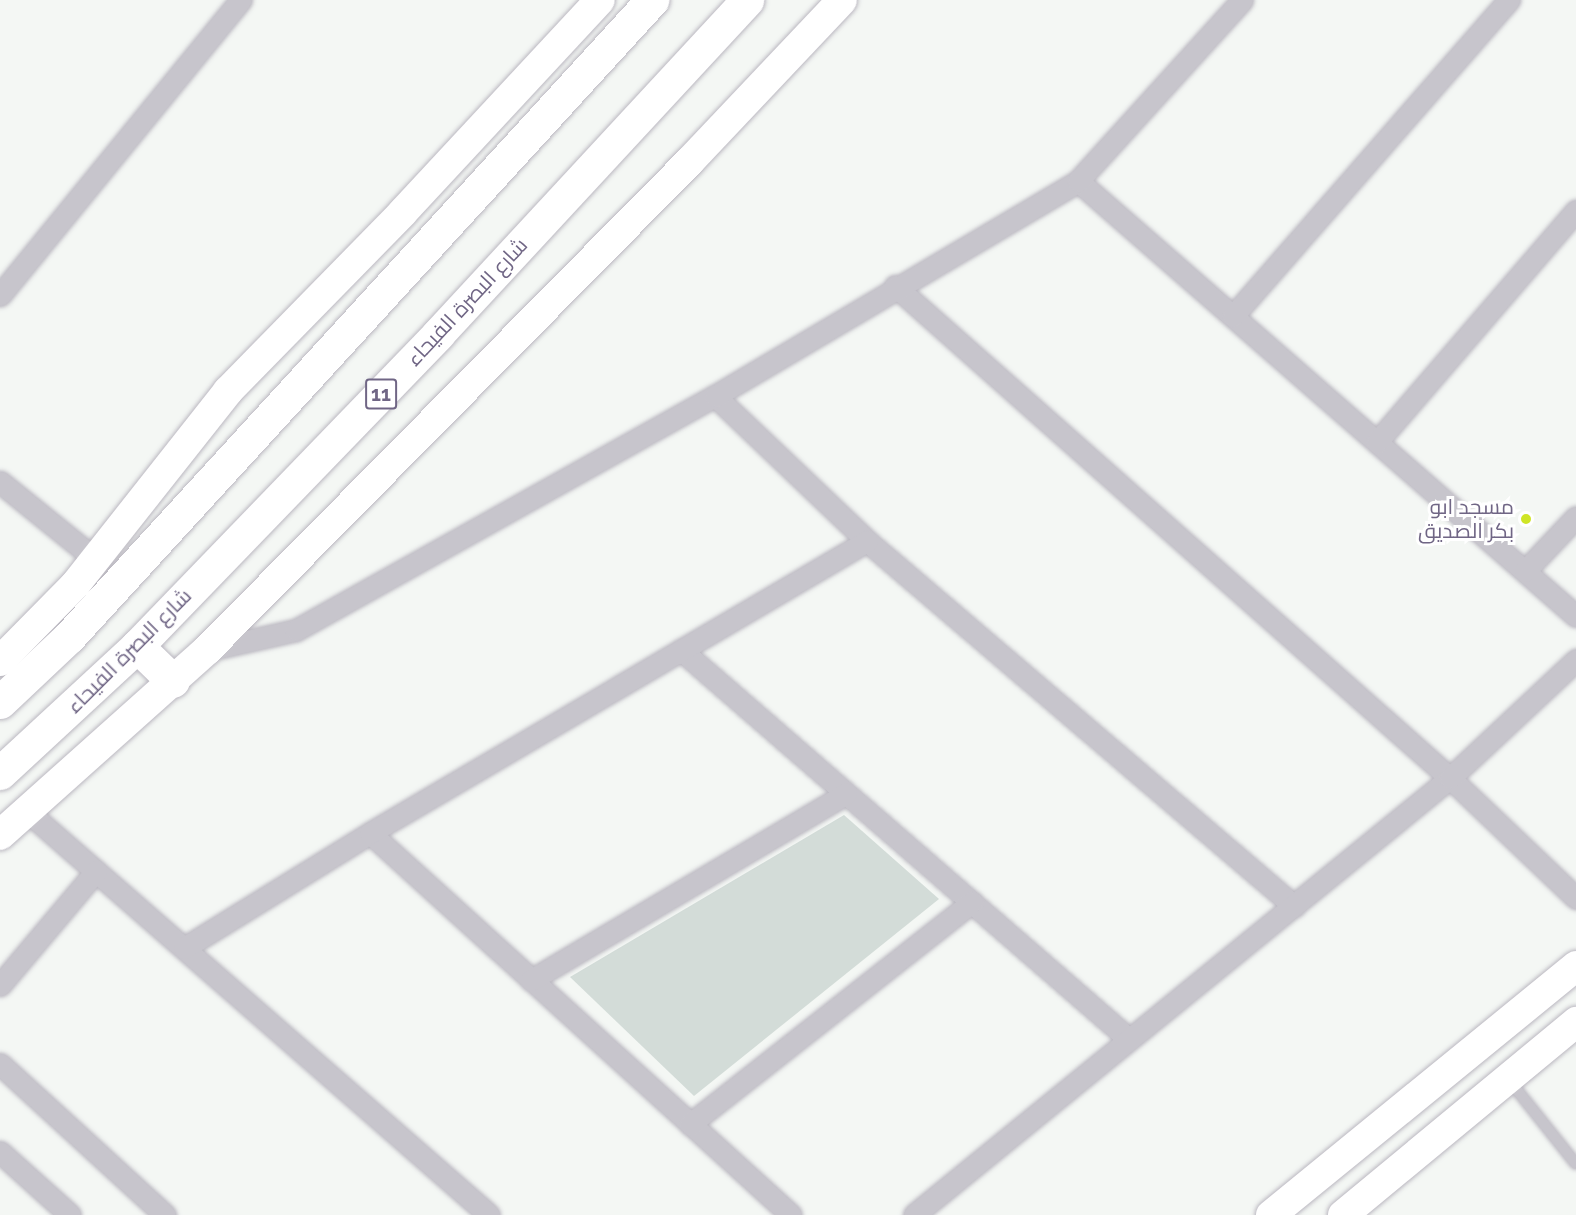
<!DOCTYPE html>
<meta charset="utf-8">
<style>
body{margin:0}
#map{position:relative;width:1576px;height:1215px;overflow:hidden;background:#f4f7f4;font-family:Raleway,Cairo,sans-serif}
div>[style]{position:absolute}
.green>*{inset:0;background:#d3dcd8}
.roads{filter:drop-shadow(0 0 2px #bab7c0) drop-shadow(0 0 2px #bab7c0)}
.lane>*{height:10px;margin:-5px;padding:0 5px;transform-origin:5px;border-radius:5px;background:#c7c5cc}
.street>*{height:21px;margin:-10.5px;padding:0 10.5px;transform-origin:10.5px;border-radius:10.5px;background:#c7c5cc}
.secondary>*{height:30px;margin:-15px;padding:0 15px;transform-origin:15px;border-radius:15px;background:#fff}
.highway>*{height:33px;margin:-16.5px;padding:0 16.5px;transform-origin:16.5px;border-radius:16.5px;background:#fff}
.dots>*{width:16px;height:16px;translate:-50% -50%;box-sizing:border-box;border:3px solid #fff;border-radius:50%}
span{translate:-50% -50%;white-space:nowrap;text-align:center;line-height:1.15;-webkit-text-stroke:6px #fff;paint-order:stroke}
.shield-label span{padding:2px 4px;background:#fff;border:2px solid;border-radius:4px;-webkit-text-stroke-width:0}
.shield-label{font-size:20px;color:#706685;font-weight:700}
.street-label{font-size:21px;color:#706685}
.poi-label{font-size:21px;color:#706685}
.right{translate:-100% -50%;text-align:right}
</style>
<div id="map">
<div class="green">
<i style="clip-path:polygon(844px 815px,939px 899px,694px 1096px,570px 977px)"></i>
</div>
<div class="roads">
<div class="lane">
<i style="left:1509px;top:1080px;width:107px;rotate:51.4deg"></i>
</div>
<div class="street">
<i style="left:1078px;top:181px;width:661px;rotate:41.14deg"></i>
<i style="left:895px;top:286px;width:742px;rotate:41.56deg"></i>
<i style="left:1450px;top:778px;width:174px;rotate:43.6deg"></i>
<i style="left:0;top:295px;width:381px;rotate:-50.8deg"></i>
<i style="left:1233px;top:316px;width:420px;rotate:-48.9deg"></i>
<i style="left:715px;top:396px;width:210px;rotate:43.6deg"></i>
<i style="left:867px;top:541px;width:562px;rotate:40.52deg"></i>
<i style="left:1377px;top:442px;width:305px;rotate:-49.3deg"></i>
<i style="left:0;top:482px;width:122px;rotate:39deg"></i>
<i style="left:1525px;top:571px;width:74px;rotate:-46.6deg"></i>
<i style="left:208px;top:650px;width:90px;rotate:-12.8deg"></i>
<i style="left:296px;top:630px;width:480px;rotate:-29.2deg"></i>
<i style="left:715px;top:396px;width:422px;rotate:-30.6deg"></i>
<i style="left:1078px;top:181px;width:244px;rotate:-47.8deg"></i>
<i style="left:681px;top:650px;width:593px;rotate:40.97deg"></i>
<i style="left:28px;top:812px;width:612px;rotate:41.16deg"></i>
<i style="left:370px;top:833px;width:568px;rotate:42.22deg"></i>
<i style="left:184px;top:948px;width:219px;rotate:-31.7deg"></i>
<i style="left:370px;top:833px;width:576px;rotate:-30.44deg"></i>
<i style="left:531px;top:980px;width:366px;rotate:-30.6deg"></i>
<i style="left:0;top:985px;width:149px;rotate:-49.9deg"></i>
<i style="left:0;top:1064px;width:224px;rotate:42.5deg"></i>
<i style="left:690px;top:1124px;width:359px;rotate:-38.2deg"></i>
<i style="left:0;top:1152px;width:94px;rotate:42deg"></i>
<i style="left:914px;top:1215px;width:692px;rotate:-39.19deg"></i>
<i style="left:1450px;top:778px;width:173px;rotate:-43.1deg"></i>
</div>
<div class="secondary">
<i style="left:0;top:661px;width:107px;rotate:-45.4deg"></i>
<i style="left:75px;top:585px;width:247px;rotate:-51.7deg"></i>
<i style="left:228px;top:391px;width:250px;rotate:-45.6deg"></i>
<i style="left:403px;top:212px;width:289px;rotate:-47.1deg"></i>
<i style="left:0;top:835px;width:278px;rotate:-41.8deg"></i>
<i style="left:207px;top:650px;width:687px;rotate:-45.35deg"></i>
<i style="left:690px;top:161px;width:221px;rotate:-46.6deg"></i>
<i style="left:1271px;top:1215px;width:394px;rotate:-39.2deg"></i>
<i style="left:1343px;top:1215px;width:303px;rotate:-39.6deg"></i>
</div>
<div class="highway">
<i style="left:137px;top:646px;width:50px;rotate:44.2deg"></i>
<i style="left:0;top:702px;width:95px;rotate:-43.3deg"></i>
<i style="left:69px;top:637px;width:864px;rotate:-47.53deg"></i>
<i style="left:0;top:773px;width:187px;rotate:-42.8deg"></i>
<i style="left:137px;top:646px;width:434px;rotate:-46deg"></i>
<i style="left:438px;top:334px;width:455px;rotate:-47.2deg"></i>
</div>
</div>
<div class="dots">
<i style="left:1526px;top:519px;background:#cfe526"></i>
</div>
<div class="shield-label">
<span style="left:381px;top:394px">11</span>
</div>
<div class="street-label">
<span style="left:467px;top:302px;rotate:-47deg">شارع البصرة الفيحاء</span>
<span style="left:129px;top:651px;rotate:-45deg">شارع البصرة الفيحاء</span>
</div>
<div class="poi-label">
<span class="right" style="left:1514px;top:519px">مسجد ابو<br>بكر الصديق</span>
</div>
</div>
